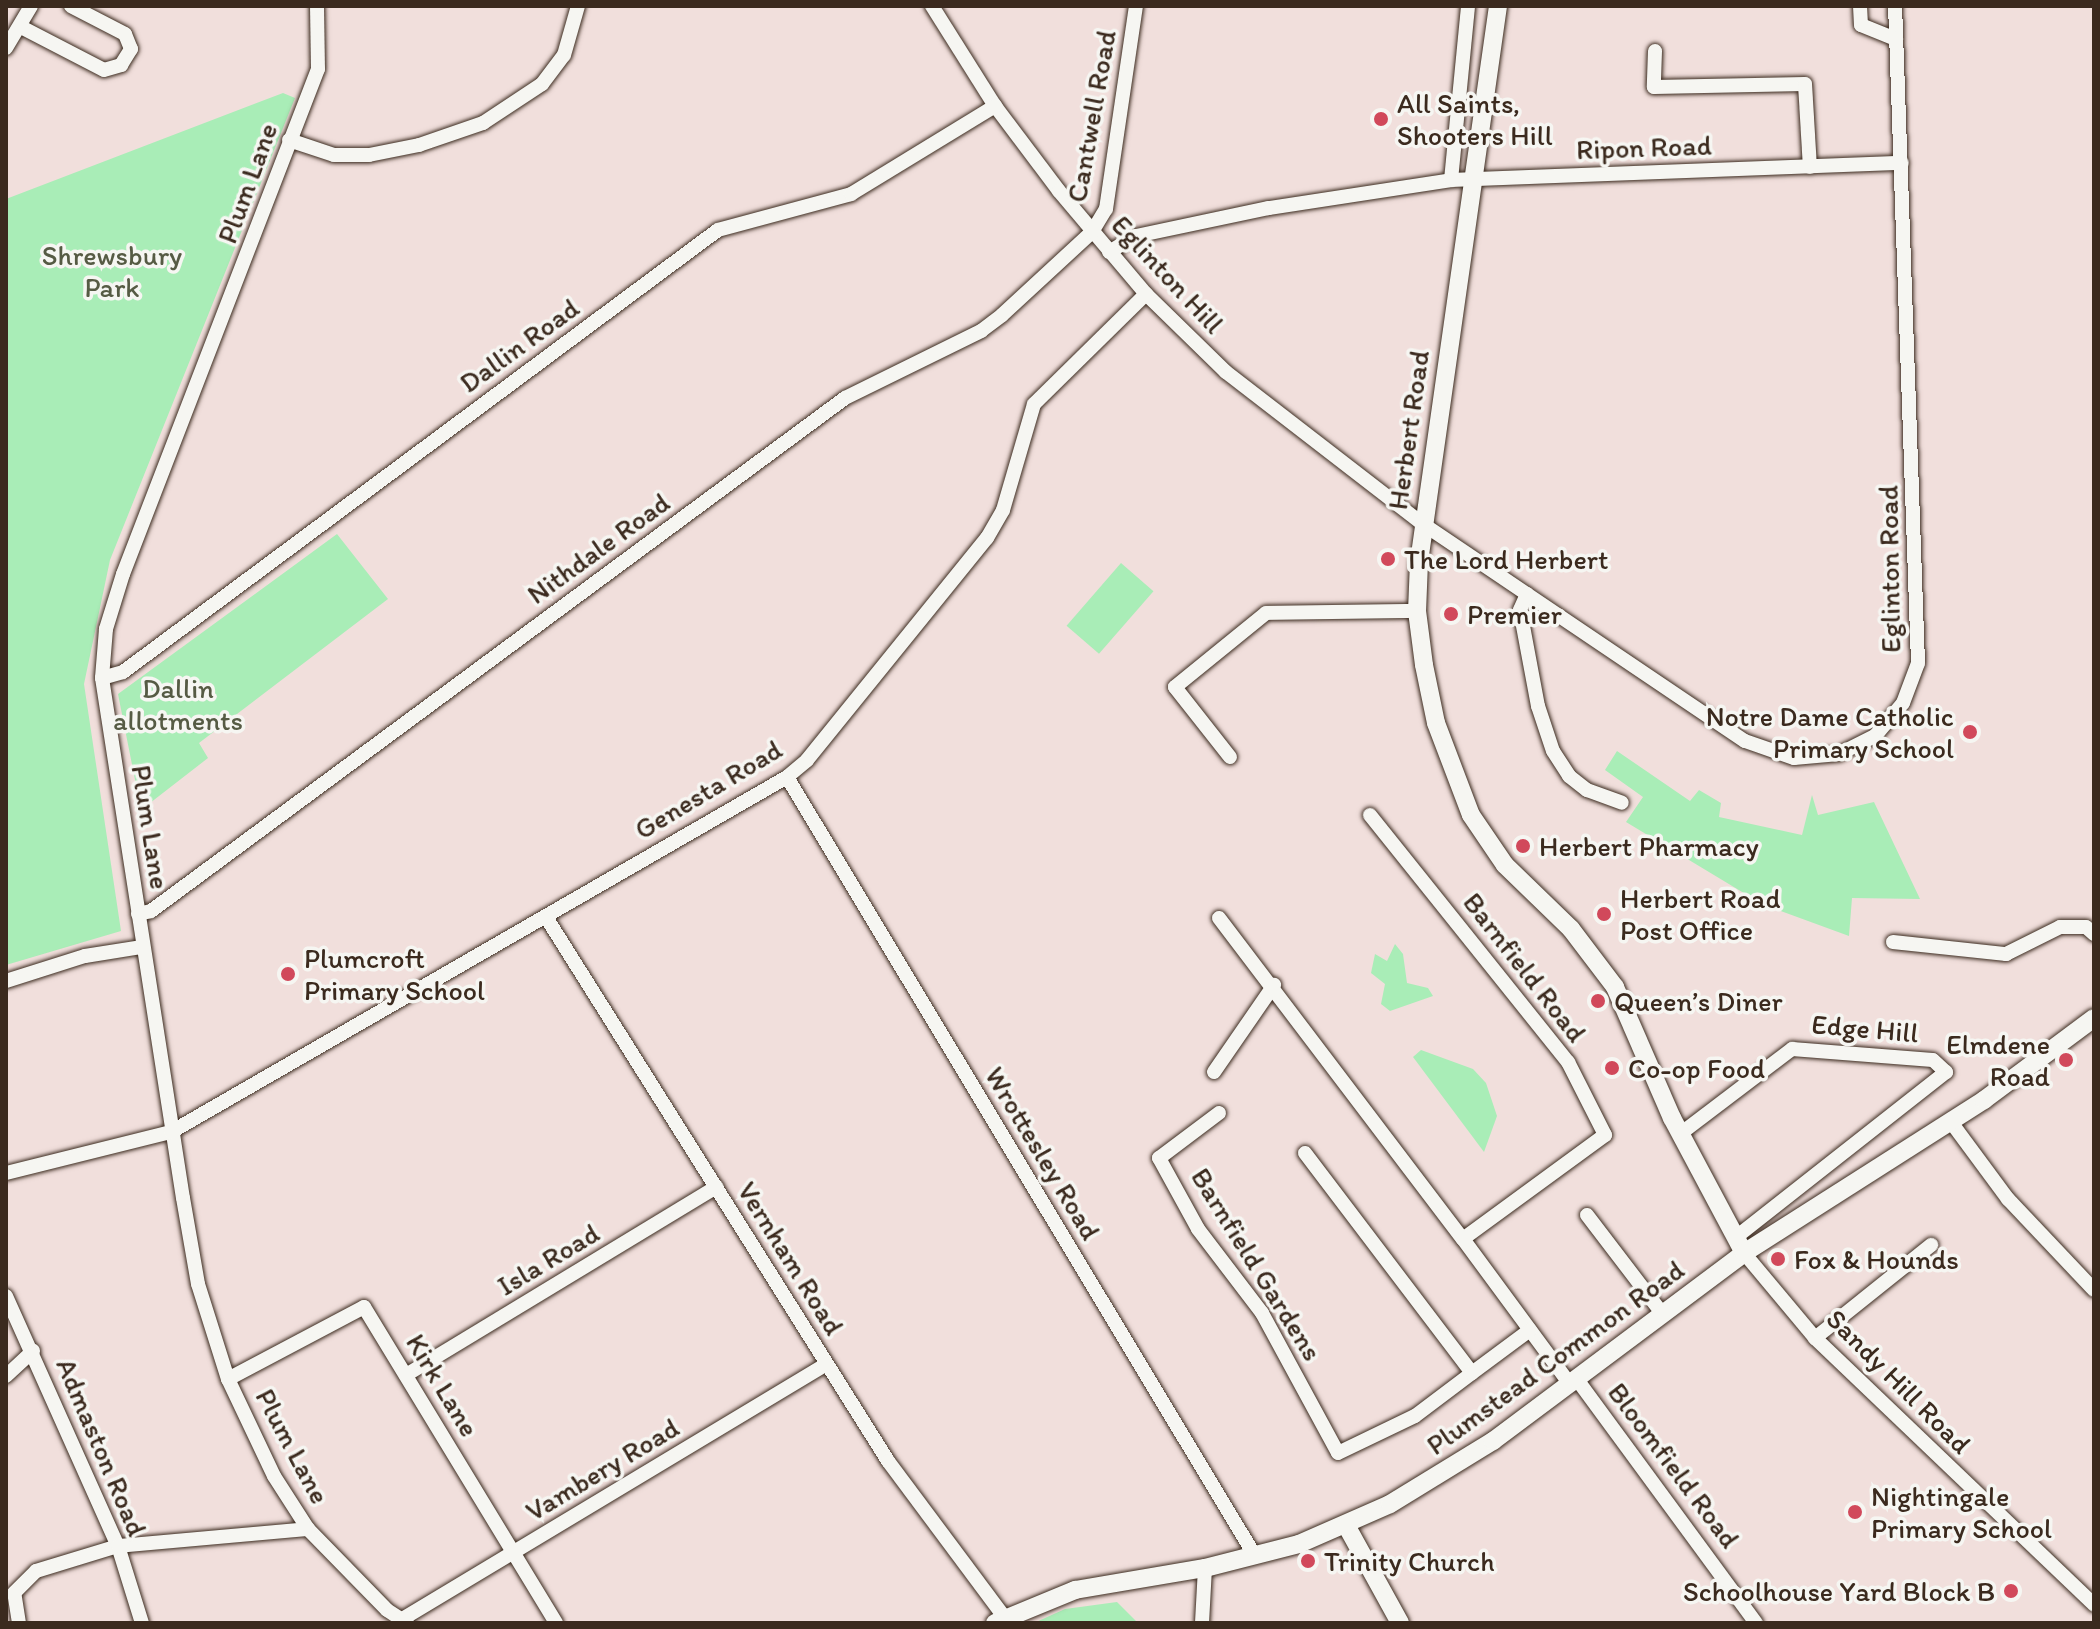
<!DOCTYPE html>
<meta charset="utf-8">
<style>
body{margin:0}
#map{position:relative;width:2100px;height:1629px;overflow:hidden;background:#f1dfdc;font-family:Itim,sans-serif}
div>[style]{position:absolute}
.green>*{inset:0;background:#a9edb7;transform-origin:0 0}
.roads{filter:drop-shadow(0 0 2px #3b2a1e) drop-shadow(0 0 2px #3b2a1e)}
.minor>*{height:14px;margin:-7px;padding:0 7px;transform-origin:7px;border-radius:7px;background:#f6f6f2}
.tertiary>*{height:18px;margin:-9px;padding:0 9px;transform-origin:9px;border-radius:9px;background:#f6f6f2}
.dots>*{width:22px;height:22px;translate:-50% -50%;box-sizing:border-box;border:4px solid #f6f6f2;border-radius:50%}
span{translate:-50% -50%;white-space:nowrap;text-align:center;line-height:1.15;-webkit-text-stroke:7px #f6f6f2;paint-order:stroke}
.poi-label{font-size:28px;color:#3b2a1e}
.left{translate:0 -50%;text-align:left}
.right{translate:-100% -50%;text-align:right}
.street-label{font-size:28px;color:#3b2a1e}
.park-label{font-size:28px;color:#565b44}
.frame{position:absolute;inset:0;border:8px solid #3b2a1e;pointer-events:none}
</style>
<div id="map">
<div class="green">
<i style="clip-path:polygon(283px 93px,295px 98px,110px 560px,84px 684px,121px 931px,6px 965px,6px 199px)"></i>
<i style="clip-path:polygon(337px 534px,388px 599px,199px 743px,208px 758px,141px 810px,118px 694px)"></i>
<i style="left:1121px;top:563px;width:43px;height:83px;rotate:41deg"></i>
<i style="clip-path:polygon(1617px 751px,1690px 801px,1699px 790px,1721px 803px,1719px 817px,1802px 835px,1812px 795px,1818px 815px,1874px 802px,1920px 899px,1852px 898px,1849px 936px,1762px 904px,1626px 822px,1643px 797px,1605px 770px)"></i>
<i style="clip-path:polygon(1395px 944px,1403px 954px,1407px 983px,1428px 988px,1433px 996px,1390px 1011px,1381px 1004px,1385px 984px,1371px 973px,1375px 954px,1387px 961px)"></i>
<i style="clip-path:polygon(1421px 1050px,1473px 1069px,1486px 1083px,1497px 1116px,1484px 1152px,1413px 1057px)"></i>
<i style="clip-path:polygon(1117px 1602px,1138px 1623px,1034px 1623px,1065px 1609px)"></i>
</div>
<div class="roads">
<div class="minor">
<i style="left:317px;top:6px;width:63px;rotate:89.1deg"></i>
<i style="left:318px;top:69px;width:541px;rotate:111.11deg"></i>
<i style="left:123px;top:574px;width:58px;rotate:107.2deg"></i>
<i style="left:106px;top:629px;width:49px;rotate:94.7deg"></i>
<i style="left:102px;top:678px;width:526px;rotate:81.15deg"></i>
<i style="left:183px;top:1198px;width:87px;rotate:80.1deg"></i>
<i style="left:198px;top:1284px;width:100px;rotate:72.5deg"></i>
<i style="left:228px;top:1379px;width:107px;rotate:64.6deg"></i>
<i style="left:274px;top:1476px;width:63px;rotate:57.3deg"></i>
<i style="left:308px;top:1529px;width:113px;rotate:45.7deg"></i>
<i style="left:387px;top:1610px;width:24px;rotate:33deg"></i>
<i style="left:932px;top:6px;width:118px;rotate:57.8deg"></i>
<i style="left:995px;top:106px;width:106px;rotate:53deg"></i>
<i style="left:1059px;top:191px;width:135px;rotate:49.8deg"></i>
<i style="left:1146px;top:294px;width:112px;rotate:44.3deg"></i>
<i style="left:1226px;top:372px;width:249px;rotate:37.7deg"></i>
<i style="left:1423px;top:524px;width:388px;rotate:34deg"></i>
<i style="left:1745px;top:741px;width:52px;rotate:19.1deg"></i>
<i style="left:1794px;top:758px;width:45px;rotate:-5.1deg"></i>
<i style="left:1839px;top:754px;width:40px;rotate:-26.6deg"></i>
<i style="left:1875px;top:736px;width:43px;rotate:-49.7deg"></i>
<i style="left:1903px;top:703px;width:43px;rotate:-69.4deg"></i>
<i style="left:1918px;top:663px;width:657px;rotate:-92deg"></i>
<i style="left:1860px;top:6px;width:19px;rotate:87deg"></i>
<i style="left:1861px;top:25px;width:38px;rotate:22deg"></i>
<i style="left:21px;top:27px;width:93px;rotate:27.4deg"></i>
<i style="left:104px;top:70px;width:18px;rotate:-16deg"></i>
<i style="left:121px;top:65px;width:19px;rotate:-58deg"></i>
<i style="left:131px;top:49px;width:16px;rotate:-112deg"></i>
<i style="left:125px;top:34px;width:61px;rotate:-152.6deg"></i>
<i style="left:6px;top:48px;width:49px;rotate:-59.2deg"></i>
<i style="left:1655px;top:51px;width:36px;rotate:92deg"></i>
<i style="left:1654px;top:87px;width:151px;rotate:-1.1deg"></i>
<i style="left:1805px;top:84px;width:83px;rotate:86.6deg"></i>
<i style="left:289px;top:140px;width:47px;rotate:18.4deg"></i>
<i style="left:334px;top:155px;width:35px"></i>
<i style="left:369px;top:155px;width:51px;rotate:-11.3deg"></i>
<i style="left:419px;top:145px;width:68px;rotate:-19deg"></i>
<i style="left:483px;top:123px;width:71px;rotate:-33.5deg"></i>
<i style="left:542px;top:84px;width:36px;rotate:-53deg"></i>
<i style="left:564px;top:55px;width:51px;rotate:-74.1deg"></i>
<i style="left:1451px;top:180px;width:175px;rotate:-84.4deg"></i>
<i style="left:1109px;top:252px;width:31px;rotate:-31deg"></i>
<i style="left:1136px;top:236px;width:136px;rotate:-11.9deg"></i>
<i style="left:1269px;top:208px;width:184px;rotate:-8.7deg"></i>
<i style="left:1451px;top:180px;width:451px;rotate:-2.2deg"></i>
<i style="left:1527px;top:594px;width:17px;rotate:114deg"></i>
<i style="left:1520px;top:610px;width:98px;rotate:79.4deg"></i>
<i style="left:1538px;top:706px;width:47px;rotate:71.6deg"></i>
<i style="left:1553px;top:751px;width:30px;rotate:57deg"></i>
<i style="left:1569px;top:776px;width:23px;rotate:38deg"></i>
<i style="left:1587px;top:790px;width:37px;rotate:20deg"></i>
<i style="left:102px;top:678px;width:22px;rotate:-16deg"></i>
<i style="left:123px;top:672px;width:741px;rotate:-36.61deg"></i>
<i style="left:718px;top:230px;width:138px;rotate:-15.1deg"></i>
<i style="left:851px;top:194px;width:169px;rotate:-31.4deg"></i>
<i style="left:1230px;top:757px;width:89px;rotate:-128.2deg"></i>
<i style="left:1175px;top:687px;width:117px;rotate:-39.1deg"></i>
<i style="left:1266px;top:613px;width:151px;rotate:-0.8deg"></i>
<i style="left:787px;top:777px;width:909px;rotate:59deg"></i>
<i style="left:1370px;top:815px;width:317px;rotate:51.3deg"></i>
<i style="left:1568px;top:1062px;width:82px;rotate:63.1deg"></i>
<i style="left:1605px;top:1135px;width:176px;rotate:143.8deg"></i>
<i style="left:1463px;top:1239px;width:179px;rotate:53.6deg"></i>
<i style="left:138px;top:914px;width:13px;rotate:-13deg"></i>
<i style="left:151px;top:911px;width:863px;rotate:-36.47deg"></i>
<i style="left:845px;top:398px;width:152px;rotate:-26.2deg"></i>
<i style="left:981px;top:331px;width:26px;rotate:-37deg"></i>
<i style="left:1002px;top:315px;width:122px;rotate:-42.7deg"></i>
<i style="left:1092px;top:232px;width:27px;rotate:-59deg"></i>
<i style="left:1106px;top:209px;width:205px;rotate:-81.6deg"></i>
<i style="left:546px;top:917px;width:643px;rotate:57.84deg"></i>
<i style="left:888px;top:1461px;width:196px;rotate:53.3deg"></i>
<i style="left:1219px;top:918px;width:403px;rotate:52.8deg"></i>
<i style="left:1893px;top:942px;width:114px;rotate:6.1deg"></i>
<i style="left:2006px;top:954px;width:60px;rotate:-26.6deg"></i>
<i style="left:2060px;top:927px;width:26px"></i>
<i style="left:2086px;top:927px;width:11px;rotate:41deg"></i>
<i style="left:6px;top:981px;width:83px;rotate:-17.6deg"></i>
<i style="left:85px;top:956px;width:58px;rotate:-9deg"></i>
<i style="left:1214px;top:1072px;width:106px;rotate:-55.4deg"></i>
<i style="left:1219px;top:1113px;width:75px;rotate:143.1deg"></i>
<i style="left:1159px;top:1158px;width:81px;rotate:61.2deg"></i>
<i style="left:1198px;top:1229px;width:106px;rotate:52.7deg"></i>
<i style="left:1262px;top:1313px;width:159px;rotate:61.5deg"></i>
<i style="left:1338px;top:1453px;width:85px;rotate:-25.7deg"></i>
<i style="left:1415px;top:1416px;width:71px;rotate:-37deg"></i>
<i style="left:1951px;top:1122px;width:96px;rotate:53.5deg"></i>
<i style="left:2008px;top:1199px;width:125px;rotate:46.6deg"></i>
<i style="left:1680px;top:1134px;width:141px;rotate:-37.2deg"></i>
<i style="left:1792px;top:1049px;width:141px;rotate:4.5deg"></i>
<i style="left:1933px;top:1060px;width:18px;rotate:43deg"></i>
<i style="left:1946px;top:1072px;width:267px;rotate:141.8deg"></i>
<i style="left:1305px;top:1153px;width:276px;rotate:52.8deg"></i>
<i style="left:1472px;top:1373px;width:72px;rotate:-36.6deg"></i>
<i style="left:6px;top:1173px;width:170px;rotate:-14deg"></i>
<i style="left:171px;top:1132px;width:711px;rotate:-29.95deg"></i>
<i style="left:787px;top:777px;width:26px;rotate:-40deg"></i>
<i style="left:807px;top:760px;width:286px;rotate:-51deg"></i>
<i style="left:987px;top:538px;width:32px;rotate:-60deg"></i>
<i style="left:1003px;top:510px;width:110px;rotate:-73.7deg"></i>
<i style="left:1034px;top:404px;width:157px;rotate:-44.5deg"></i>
<i style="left:1587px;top:1215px;width:123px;rotate:52.6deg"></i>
<i style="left:1744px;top:1253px;width:111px;rotate:50.1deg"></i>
<i style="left:1815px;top:1338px;width:386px;rotate:43.7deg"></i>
<i style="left:6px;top:1296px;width:274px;rotate:65.9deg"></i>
<i style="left:118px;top:1546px;width:81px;rotate:72.7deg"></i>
<i style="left:1815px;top:1338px;width:149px;rotate:-38.7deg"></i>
<i style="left:406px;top:1375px;width:363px;rotate:-31.2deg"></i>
<i style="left:6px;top:1376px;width:37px;rotate:-43deg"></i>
<i style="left:1576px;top:1378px;width:304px;rotate:53.7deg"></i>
<i style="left:228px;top:1379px;width:154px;rotate:-27.9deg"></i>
<i style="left:364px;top:1307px;width:370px;rotate:58.7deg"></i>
<i style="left:404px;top:1618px;width:493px;rotate:-31deg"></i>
<i style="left:19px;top:1623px;width:30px;rotate:-99deg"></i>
<i style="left:14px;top:1593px;width:31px;rotate:-45deg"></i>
<i style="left:36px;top:1571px;width:86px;rotate:-17deg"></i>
<i style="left:118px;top:1546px;width:191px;rotate:-5.1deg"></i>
<i style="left:1202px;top:1623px;width:55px;rotate:-86.9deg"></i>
</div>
<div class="tertiary">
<i style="left:1498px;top:6px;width:562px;rotate:98.09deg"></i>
<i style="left:1419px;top:562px;width:49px;rotate:92.3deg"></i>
<i style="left:1417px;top:611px;width:54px;rotate:82.6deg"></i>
<i style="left:1424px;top:665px;width:59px;rotate:78.3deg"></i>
<i style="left:1436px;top:723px;width:98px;rotate:69.2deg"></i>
<i style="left:1471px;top:815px;width:60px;rotate:55.8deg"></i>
<i style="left:1505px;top:865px;width:92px;rotate:44.1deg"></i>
<i style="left:1571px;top:929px;width:73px;rotate:52.8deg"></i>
<i style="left:1615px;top:987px;width:143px;rotate:66.5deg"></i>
<i style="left:1672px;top:1118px;width:153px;rotate:61.9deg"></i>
<i style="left:1346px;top:1525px;width:112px;rotate:61.1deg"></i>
<i style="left:995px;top:1623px;width:87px;rotate:-22.4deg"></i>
<i style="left:1075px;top:1590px;width:132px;rotate:-9.6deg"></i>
<i style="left:1205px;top:1568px;width:97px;rotate:-14.3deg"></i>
<i style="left:1299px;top:1544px;width:99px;rotate:-23.7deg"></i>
<i style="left:1390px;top:1504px;width:121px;rotate:-31.5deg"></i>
<i style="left:1493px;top:1441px;width:314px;rotate:-36.8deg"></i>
<i style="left:1744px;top:1253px;width:285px;rotate:-32.5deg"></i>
<i style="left:1984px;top:1100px;width:137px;rotate:-36.7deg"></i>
</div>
</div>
<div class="dots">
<i style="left:1381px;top:119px;background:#d1495b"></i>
<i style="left:1388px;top:559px;background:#d1495b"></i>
<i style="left:1451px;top:614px;background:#d1495b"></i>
<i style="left:1970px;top:732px;background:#d1495b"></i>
<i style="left:1523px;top:846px;background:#d1495b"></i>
<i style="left:1604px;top:914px;background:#d1495b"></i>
<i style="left:288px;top:974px;background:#d1495b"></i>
<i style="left:1598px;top:1001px;background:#d1495b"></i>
<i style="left:2066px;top:1060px;background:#d1495b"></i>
<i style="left:1612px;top:1068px;background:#d1495b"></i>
<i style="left:1778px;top:1259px;background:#d1495b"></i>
<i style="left:1855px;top:1512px;background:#d1495b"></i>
<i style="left:1308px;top:1561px;background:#d1495b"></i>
<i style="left:2011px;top:1591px;background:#d1495b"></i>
</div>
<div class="poi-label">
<span class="left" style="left:1397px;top:119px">All Saints,<br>Shooters Hill</span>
<span class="left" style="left:1404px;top:559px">The Lord Herbert</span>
<span class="left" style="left:1467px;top:614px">Premier</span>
<span class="right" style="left:1954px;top:732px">Notre Dame Catholic<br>Primary School</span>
<span class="left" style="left:1539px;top:846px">Herbert Pharmacy</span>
<span class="left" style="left:1620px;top:914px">Herbert Road<br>Post Office</span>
<span class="left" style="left:304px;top:974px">Plumcroft<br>Primary School</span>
<span class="left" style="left:1614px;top:1001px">Queen’s Diner</span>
<span class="right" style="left:2050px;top:1060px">Elmdene<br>Road</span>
<span class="left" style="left:1628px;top:1068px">Co-op Food</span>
<span class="left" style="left:1794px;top:1259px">Fox &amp; Hounds</span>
<span class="left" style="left:1871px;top:1512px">Nightingale<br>Primary School</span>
<span class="left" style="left:1324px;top:1561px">Trinity Church</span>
<span class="right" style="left:1995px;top:1591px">Schoolhouse Yard Block B</span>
</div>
<div class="street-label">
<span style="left:1091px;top:116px;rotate:-80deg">Cantwell Road</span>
<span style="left:1644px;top:147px;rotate:-2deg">Ripon Road</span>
<span style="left:247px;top:183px;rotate:-70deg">Plum Lane</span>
<span style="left:1168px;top:274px;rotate:47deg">Eglinton Hill</span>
<span style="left:519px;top:345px;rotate:-36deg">Dallin Road</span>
<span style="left:1408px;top:430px;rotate:-82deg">Herbert Road</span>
<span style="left:598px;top:548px;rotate:-36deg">Nithdale Road</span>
<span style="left:1889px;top:569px;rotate:-91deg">Eglinton Road</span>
<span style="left:708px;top:789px;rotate:-31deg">Genesta Road</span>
<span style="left:151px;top:827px;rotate:81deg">Plum Lane</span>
<span style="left:1525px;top:967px;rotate:52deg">Barnfield Road</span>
<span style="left:1865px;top:1028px;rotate:5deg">Edge Hill</span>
<span style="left:1043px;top:1153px;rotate:59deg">Wrottesley Road</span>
<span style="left:791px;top:1258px;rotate:58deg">Vernham Road</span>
<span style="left:548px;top:1259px;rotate:-31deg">Isla Road</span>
<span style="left:1257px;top:1264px;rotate:58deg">Barnfield Gardens</span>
<span style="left:1555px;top:1357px;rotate:-36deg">Plumstead Common Road</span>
<span style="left:1899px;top:1381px;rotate:45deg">Sandy Hill Road</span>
<span style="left:443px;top:1385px;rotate:59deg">Kirk Lane</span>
<span style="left:293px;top:1446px;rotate:62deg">Plum Lane</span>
<span style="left:102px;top:1447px;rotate:67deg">Admaston Road</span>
<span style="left:1674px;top:1465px;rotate:53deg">Bloomfield Road</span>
<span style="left:602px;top:1469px;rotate:-31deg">Vambery Road</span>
</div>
<div class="park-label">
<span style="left:112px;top:271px">Shrewsbury<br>Park</span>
<span style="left:178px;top:704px">Dallin<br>allotments</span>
</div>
<div class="frame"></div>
</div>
